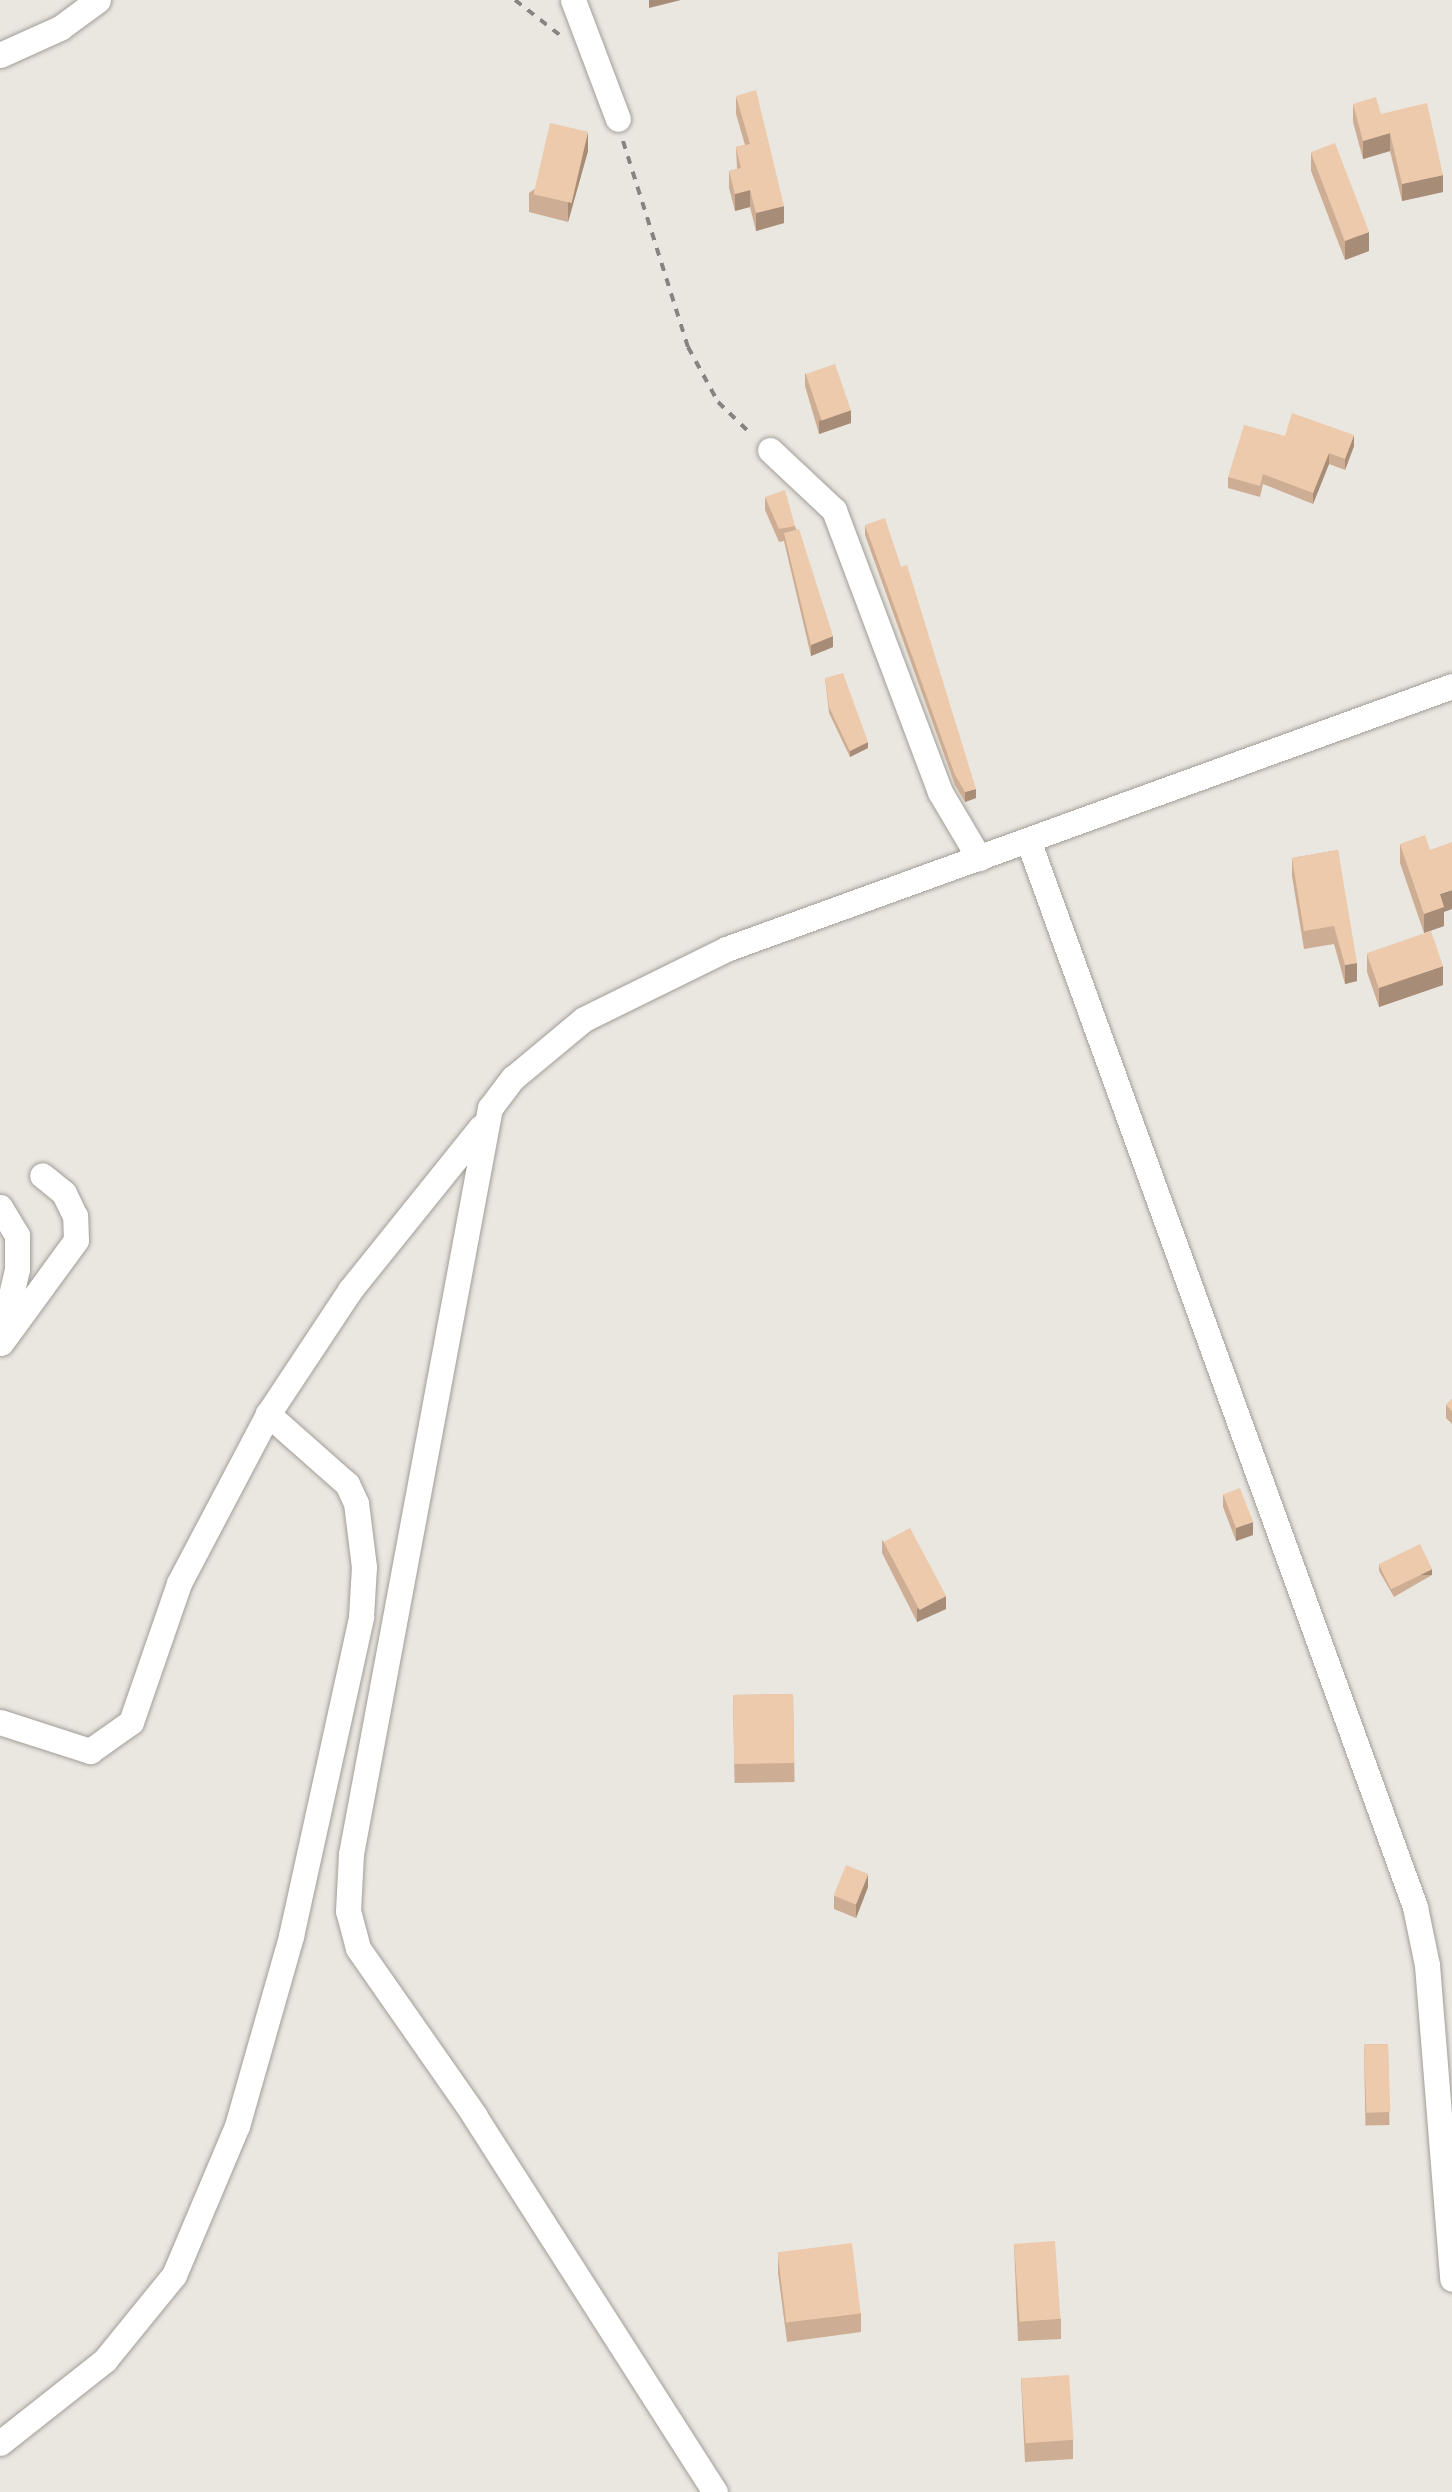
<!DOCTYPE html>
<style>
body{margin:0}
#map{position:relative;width:1452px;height:2492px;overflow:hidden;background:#eae6e0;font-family:"Fira Sans Condensed",sans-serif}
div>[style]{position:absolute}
.path>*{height:4px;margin-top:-2px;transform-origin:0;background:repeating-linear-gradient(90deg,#878480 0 8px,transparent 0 16px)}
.roads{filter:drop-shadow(0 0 2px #a19e97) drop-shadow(0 0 2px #a19e97)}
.minor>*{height:25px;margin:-12.5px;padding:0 12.5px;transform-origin:12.5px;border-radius:12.5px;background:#fff}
.wall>*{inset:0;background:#cdae94;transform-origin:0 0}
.shaded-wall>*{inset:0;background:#a78d78;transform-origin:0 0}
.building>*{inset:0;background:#eecaac;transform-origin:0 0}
span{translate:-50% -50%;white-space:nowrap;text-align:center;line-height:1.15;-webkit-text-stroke:8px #eae6e0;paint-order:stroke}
</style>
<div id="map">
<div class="path">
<i style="left:515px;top:0;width:58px;rotate:38deg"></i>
<i style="left:623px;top:141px;width:216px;rotate:72.5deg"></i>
<i style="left:688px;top:347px;width:63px;rotate:61.4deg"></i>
<i style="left:718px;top:402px;width:46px;rotate:44.1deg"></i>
</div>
<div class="roads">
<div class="minor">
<i style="left:573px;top:0;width:127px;rotate:69.3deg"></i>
<i style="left:0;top:55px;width:66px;rotate:-24.2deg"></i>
<i style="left:60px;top:28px;width:47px;rotate:-36.4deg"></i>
<i style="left:770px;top:450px;width:88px;rotate:43.2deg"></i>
<i style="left:834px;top:510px;width:301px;rotate:69.4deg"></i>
<i style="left:940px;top:792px;width:77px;rotate:59.4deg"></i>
<i style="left:1028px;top:840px;width:1135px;rotate:70.06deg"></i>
<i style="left:1415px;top:1907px;width:59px;rotate:78.3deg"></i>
<i style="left:1427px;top:1965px;width:315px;rotate:85.4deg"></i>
<i style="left:0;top:1207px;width:33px;rotate:59deg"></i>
<i style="left:17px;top:1235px;width:34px;rotate:90deg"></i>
<i style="left:17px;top:1269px;width:68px;rotate:102.8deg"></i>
<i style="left:1px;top:1343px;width:127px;rotate:-53.9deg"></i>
<i style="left:76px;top:1240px;width:24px;rotate:-92deg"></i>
<i style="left:75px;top:1216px;width:25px;rotate:-116deg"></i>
<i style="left:64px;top:1193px;width:28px;rotate:-141deg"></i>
<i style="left:0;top:1722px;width:95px;rotate:17.9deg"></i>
<i style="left:90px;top:1751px;width:50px;rotate:-35.3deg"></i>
<i style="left:131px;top:1722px;width:147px;rotate:-70.9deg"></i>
<i style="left:179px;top:1583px;width:191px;rotate:-62.2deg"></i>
<i style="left:268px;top:1414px;width:149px;rotate:-56.5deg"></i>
<i style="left:350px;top:1290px;width:209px;rotate:-51.2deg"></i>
<i style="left:0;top:2443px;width:134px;rotate:-38.3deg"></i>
<i style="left:105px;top:2360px;width:109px;rotate:-50.9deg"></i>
<i style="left:174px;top:2275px;width:162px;rotate:-67.1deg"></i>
<i style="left:237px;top:2126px;width:198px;rotate:-74.1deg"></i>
<i style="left:291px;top:1936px;width:327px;rotate:-77.6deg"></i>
<i style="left:361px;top:1617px;width:50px;rotate:-86.6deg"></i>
<i style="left:364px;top:1567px;width:64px;rotate:-97.1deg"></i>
<i style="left:356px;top:1503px;width:21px;rotate:-115deg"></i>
<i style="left:347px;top:1484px;width:106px;rotate:-138.5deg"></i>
<i style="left:715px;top:2492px;width:446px;rotate:-122.6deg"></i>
<i style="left:475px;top:2116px;width:205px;rotate:-124.9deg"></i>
<i style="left:358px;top:1948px;width:38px;rotate:-105deg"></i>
<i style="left:348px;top:1911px;width:57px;rotate:-87deg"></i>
<i style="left:351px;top:1854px;width:759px;rotate:-79.45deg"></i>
<i style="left:490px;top:1108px;width:38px;rotate:-53deg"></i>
<i style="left:513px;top:1078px;width:92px;rotate:-39.7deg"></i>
<i style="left:584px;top:1019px;width:158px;rotate:-26.2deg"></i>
<i style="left:726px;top:949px;width:772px;rotate:-19.91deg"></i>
</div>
</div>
<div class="wall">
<i style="clip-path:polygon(736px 96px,784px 223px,756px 231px,750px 207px,735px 211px,729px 188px,729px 171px,737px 169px,736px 147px,745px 145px,736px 114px)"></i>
<i style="clip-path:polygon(1353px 104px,1381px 114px,1443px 192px,1402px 201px,1390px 151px,1363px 159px,1353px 122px)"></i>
<i style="clip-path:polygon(588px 151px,568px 222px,529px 212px,529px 193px)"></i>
<i style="clip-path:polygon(1311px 152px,1369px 251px,1345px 260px,1311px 171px)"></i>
<i style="clip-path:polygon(805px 373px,851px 423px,819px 434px,805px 386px)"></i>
<i style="clip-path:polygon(1285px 436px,1354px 446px,1345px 470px,1329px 464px,1313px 504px,1263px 484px,1260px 497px,1228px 488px,1228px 477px)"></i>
<i style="clip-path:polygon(765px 497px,795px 526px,833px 647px,811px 656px,784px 541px,779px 542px,765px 510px)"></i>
<i style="clip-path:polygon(865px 525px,976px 798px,965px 802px,955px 785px,865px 535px)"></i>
<i style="clip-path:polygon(825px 678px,868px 748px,850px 757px,829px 713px)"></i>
<i style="clip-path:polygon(1400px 844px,1430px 850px,1444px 912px,1444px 926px,1424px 933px,1400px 863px)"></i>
<i style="clip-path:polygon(1338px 850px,1357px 981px,1345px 984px,1334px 944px,1304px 949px,1292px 876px,1292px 858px)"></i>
<i style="clip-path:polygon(1367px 953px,1443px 985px,1379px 1007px,1367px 972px)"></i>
<i style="clip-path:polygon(1452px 1399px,1452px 1424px,1446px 1418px,1446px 1405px)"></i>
<i style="clip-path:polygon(1223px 1494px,1253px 1535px,1236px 1541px,1223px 1507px)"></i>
<i style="clip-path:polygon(882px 1540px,946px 1609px,917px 1622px,882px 1553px)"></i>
<i style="clip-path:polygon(1379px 1565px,1432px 1575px,1394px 1597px,1379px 1571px)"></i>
<i style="left:793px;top:1694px;width:88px;height:60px;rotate:89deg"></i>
<i style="clip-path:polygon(868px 1887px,856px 1918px,834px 1909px,834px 1896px)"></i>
<i style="left:1388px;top:2044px;width:81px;height:24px;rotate:89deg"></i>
<i style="clip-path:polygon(1014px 2244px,1061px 2319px,1061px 2339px,1018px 2341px)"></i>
<i style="clip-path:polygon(778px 2254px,861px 2313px,861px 2332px,787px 2342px,778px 2273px)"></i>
<i style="clip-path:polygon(1021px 2378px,1073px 2440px,1073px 2459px,1025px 2462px)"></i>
</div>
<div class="shaded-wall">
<i style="clip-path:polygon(649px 0,681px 0,649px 8px)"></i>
<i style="clip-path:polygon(588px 132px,588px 151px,568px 222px,568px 203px)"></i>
<i style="clip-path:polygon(1390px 133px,1390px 151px,1363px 159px,1363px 141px)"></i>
<i style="clip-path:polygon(1443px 175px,1443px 192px,1402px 201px,1402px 184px)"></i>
<i style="clip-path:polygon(750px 190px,750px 207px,735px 211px,735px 194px)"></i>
<i style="clip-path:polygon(784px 206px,784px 223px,756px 231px,756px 213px)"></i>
<i style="clip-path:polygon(1369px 232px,1369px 251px,1345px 260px,1345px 241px)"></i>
<i style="clip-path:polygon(851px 410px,851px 423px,819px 434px,819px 421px)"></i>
<i style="clip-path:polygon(1354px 435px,1354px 446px,1345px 470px,1345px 459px)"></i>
<i style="clip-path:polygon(1329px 453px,1329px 464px,1313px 504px,1313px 493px)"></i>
<i style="clip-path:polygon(833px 636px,833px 647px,811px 656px,811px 645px)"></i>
<i style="clip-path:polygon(868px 742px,868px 748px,850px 757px,850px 751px)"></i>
<i style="clip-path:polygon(976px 789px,976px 798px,965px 802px,965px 792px)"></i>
<i style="clip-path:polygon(1452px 890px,1452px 909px,1444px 912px,1444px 926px,1424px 933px,1424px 914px,1440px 894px)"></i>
<i style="clip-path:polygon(1357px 963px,1357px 981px,1345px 984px,1345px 965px)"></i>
<i style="clip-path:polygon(1443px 966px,1443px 985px,1379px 1007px,1379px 988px)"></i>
<i style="clip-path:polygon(1253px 1522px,1253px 1535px,1236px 1541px,1236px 1528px)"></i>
<i style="left:1432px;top:1569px;width:6px;height:44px;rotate:90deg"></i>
<i style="clip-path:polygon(946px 1596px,946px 1609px,917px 1622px,917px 1609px)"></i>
<i style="clip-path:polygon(868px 1874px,868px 1887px,856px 1918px,856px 1905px)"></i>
</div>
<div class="building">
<i style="clip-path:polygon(756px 90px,784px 206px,756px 213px,750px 190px,735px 194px,729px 171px,741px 168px,736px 147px,750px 144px,736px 96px)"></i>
<i style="clip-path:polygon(1376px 97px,1381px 114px,1427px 103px,1443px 175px,1402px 184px,1390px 133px,1363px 141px,1353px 104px)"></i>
<i style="left:550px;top:123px;width:39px;height:73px;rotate:13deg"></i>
<i style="left:1335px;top:143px;width:95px;height:26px;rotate:69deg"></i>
<i style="left:835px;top:364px;width:49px;height:31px;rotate:71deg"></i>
<i style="clip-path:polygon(1292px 413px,1354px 435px,1345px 459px,1329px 453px,1313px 493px,1263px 474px,1260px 486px,1228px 477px,1244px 425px,1285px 436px)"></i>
<i style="clip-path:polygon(785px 490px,795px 526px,779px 529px,765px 497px)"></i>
<i style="clip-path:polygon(885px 518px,901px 567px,907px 565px,976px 789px,965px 792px,955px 775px,865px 525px)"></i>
<i style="clip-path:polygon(799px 529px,833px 636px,811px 645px,784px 533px)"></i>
<i style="clip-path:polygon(843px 673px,868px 742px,850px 751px,829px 707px,825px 678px)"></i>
<i style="clip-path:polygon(1425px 835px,1430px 850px,1452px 842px,1452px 890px,1440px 894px,1444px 907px,1424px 914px,1400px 844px)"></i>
<i style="clip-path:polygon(1338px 850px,1357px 963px,1345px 965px,1334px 926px,1304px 931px,1292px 858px)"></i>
<i style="left:1431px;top:931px;width:37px;height:68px;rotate:71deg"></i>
<i style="clip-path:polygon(1452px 1399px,1452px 1411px,1446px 1405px)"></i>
<i style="left:1240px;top:1488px;width:36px;height:18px;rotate:69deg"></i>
<i style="left:910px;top:1528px;width:77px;height:30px;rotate:62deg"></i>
<i style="left:1420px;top:1544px;width:28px;height:46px;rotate:64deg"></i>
<i style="left:793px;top:1694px;width:69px;height:60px;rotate:89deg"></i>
<i style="left:846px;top:1865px;width:24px;height:33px;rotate:22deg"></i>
<i style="left:1388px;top:2044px;width:68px;height:24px;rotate:88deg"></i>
<i style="left:1055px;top:2241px;width:78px;height:41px;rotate:86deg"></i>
<i style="left:852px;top:2243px;width:71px;height:75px;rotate:83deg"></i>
<i style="left:1069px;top:2375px;width:65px;height:48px;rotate:86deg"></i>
</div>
</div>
